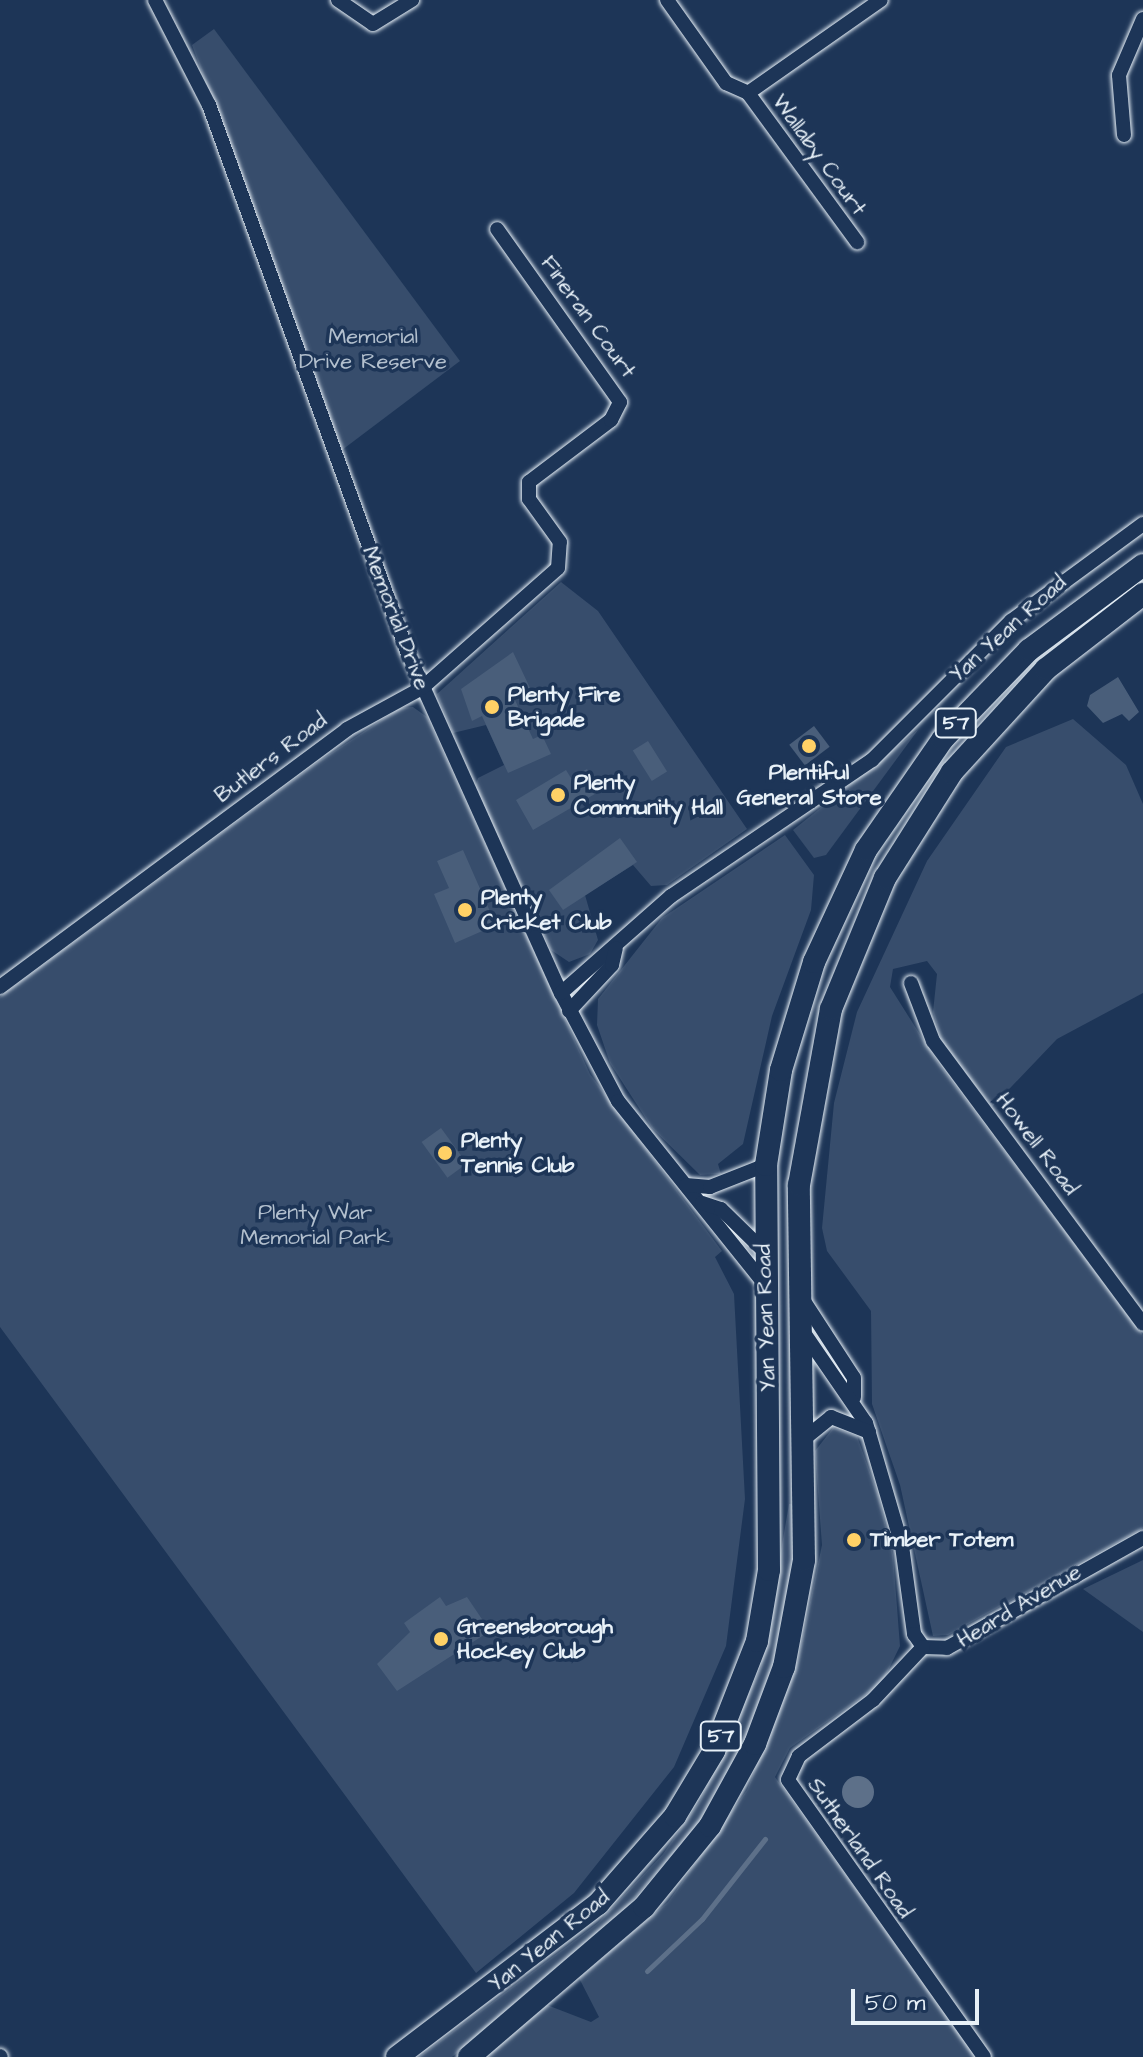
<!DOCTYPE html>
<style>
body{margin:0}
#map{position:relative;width:1143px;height:2057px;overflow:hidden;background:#1d3557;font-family:"Architects Daughter",sans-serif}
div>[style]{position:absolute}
.green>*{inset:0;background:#374d6c}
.water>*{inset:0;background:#5d7089}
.round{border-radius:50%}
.stream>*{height:5px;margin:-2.5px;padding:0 2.5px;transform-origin:2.5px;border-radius:2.5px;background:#5d7089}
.building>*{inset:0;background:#495e7a;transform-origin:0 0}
.roads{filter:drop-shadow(0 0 2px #e8f1f8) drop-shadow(0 0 2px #e8f1f8)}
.minor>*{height:14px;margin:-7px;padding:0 7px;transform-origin:7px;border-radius:7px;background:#1d3557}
.primary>*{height:22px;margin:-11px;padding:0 11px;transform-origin:11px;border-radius:11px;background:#1d3557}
.dots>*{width:22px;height:22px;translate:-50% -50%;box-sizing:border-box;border:4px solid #1d3557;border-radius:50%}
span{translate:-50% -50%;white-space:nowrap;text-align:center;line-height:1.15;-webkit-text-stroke:7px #1d3557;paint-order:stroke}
.shield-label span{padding:2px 6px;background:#1d3557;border:2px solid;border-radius:6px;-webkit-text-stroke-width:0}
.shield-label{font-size:20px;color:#e8f1f8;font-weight:700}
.street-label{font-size:22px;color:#e8f1f8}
.park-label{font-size:22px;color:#b3c0ce}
.poi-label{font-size:22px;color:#e8f1f8;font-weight:700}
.left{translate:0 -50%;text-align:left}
.scale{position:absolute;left:851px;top:1989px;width:128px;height:36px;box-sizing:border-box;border:4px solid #e8f1f8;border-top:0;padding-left:10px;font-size:24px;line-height:28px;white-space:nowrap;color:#e8f1f8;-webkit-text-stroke:6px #1d3557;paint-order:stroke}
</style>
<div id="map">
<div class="green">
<i style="clip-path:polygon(214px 29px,460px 361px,342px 450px,192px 45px)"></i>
<i style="clip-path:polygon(561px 582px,598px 611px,747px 829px,667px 885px,651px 886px,633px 865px,585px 895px,598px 940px,590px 954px,569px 962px,551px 950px,475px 787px,478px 778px,504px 765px,486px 725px,453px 733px,437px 694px)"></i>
<i style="clip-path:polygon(413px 707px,427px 717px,590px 1074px,722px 1251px,715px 1257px,734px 1294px,745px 1499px,726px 1646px,674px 1767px,574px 1893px,476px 1973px,0 1327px,0 997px,318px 762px,400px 708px)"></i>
<i style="clip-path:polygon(1073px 719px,1126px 765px,1143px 804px,1143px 993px,1057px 1039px,992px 1107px,942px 1042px,933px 1012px,937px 974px,927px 961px,893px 969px,890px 987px,938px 1063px,1143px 1335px,1143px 1528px,948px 1635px,933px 1636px,900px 1485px,872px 1404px,871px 1311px,827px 1251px,822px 1228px,834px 1103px,857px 1012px,927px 861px,1006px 747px)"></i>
<i style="clip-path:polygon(918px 730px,826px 855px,814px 858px,793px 830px)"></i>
<i style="clip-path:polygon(785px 835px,814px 875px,811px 910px,772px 1016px,743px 1144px,718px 1164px,721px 1174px,700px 1175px,652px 1128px,610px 1063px,597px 1025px,598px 999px,662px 918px)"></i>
<i style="clip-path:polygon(833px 1428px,857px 1436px,878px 1495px,893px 1555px,900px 1646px,882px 1683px,790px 1748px,775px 1777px,976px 2057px,485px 2057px,547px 2005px,591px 2022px,599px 2017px,579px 1978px,668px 1902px,747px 1790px,798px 1660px,822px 1545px,815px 1451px)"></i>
<i style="clip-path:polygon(789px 1504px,797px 1504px,795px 1547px,777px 1653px,746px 1739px,698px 1824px,626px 1908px,503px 2015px,452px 2057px,419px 2057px,598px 1923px,663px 1854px,700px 1801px,761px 1667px)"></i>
<i style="clip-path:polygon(1143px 1560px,1143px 1632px,1083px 1589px)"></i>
</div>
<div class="water">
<i class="round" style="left:842px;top:1776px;width:32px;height:32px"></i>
</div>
<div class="stream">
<i style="left:647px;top:1971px;width:76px;rotate:-43.4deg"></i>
<i style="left:702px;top:1919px;width:102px;rotate:-51.8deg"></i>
</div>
<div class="building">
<i style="clip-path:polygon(513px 652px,531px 690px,514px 698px,533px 739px,542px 735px,551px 754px,508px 773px,482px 716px,472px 721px,461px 689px)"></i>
<i style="clip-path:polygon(1118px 677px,1139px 712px,1129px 721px,1122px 714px,1103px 723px,1087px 706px,1090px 695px)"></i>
<i style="left:814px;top:726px;width:26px;height:31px;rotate:53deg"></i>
<i style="left:648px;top:741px;width:36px;height:18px;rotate:58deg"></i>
<i style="clip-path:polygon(587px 769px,600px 791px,533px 830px,516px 800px,566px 770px,571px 778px)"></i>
<i style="clip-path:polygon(620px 838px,637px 862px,563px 910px,549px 890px)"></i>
<i style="clip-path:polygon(463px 850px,496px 925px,455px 943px,434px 894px,449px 888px,437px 861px)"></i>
<i style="left:441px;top:1128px;width:44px;height:24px;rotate:54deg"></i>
<i style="clip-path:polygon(440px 1597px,446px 1606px,467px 1597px,490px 1631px,397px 1691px,377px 1664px,410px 1632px,404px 1623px)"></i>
</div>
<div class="roads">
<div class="minor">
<i style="left:155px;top:0;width:118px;rotate:62.8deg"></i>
<i style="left:209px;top:105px;width:581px;rotate:70.07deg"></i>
<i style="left:407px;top:651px;width:375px;rotate:65.8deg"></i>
<i style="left:561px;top:993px;width:122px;rotate:62.2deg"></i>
<i style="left:618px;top:1101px;width:232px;rotate:51.3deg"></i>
<i style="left:338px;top:0;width:42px;rotate:34.4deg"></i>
<i style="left:373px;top:24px;width:46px;rotate:-31.6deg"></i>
<i style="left:667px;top:0;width:102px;rotate:54.6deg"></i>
<i style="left:726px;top:83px;width:24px;rotate:24deg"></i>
<i style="left:748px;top:93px;width:162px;rotate:-35deg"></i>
<i style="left:748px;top:93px;width:185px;rotate:53.8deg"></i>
<i style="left:1124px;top:135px;width:60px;rotate:-94.8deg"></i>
<i style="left:1119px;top:75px;width:61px;rotate:-66.8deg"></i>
<i style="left:911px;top:983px;width:62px;rotate:69.2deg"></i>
<i style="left:933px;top:1041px;width:352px;rotate:53.4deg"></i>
<i style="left:0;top:987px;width:432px;rotate:-36.6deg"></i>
<i style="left:347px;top:729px;width:85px;rotate:-28.7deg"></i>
<i style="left:422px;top:688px;width:181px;rotate:-41.4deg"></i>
<i style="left:558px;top:568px;width:26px;rotate:-86deg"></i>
<i style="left:560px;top:542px;width:53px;rotate:-125.8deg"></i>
<i style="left:529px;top:499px;width:17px;rotate:-90deg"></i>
<i style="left:529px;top:482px;width:103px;rotate:-37.1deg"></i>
<i style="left:611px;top:420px;width:20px;rotate:-63deg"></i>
<i style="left:620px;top:402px;width:212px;rotate:-125.4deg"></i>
<i style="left:561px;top:993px;width:147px;rotate:-41.4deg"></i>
<i style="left:671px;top:896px;width:243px;rotate:-34.1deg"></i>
<i style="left:872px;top:760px;width:197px;rotate:-45deg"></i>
<i style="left:1011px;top:621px;width:164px;rotate:-36.3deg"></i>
<i style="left:569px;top:1011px;width:63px;rotate:-46.9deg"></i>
<i style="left:612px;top:965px;width:17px;rotate:-77deg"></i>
<i style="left:686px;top:1185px;width:24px;rotate:5deg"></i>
<i style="left:710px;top:1187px;width:60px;rotate:-21.4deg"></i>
<i style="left:702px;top:1203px;width:20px;rotate:18deg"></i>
<i style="left:721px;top:1209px;width:59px;rotate:44.3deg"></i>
<i style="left:802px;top:1298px;width:95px;rotate:57deg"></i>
<i style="left:854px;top:1378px;width:19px;rotate:90deg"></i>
<i style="left:802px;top:1330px;width:113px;rotate:55.5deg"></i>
<i style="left:866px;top:1423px;width:128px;rotate:73.7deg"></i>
<i style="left:902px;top:1546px;width:89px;rotate:82.2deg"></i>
<i style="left:914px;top:1634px;width:16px;rotate:55deg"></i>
<i style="left:923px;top:1647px;width:24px;rotate:2deg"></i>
<i style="left:947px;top:1648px;width:225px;rotate:-29.3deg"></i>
<i style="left:804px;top:1439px;width:35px;rotate:-39deg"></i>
<i style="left:831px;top:1417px;width:41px;rotate:21.5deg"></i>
<i style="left:923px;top:1647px;width:73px;rotate:133.3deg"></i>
<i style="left:873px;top:1700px;width:93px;rotate:142.9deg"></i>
<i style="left:799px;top:1756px;width:26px;rotate:115deg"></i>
<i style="left:788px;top:1780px;width:339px;rotate:54.7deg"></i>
<i style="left:0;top:2056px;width:1px;rotate:45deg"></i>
</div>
<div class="primary">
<i style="left:397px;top:2057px;width:253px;rotate:-37.3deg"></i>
<i style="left:598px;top:1904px;width:117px;rotate:-48.8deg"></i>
<i style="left:675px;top:1816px;width:76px;rotate:-59deg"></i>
<i style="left:714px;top:1751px;width:118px;rotate:-68.6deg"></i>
<i style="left:757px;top:1641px;width:72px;rotate:-80.4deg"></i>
<i style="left:769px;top:1570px;width:405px;rotate:-90.4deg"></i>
<i style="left:766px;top:1165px;width:96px;rotate:-81deg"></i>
<i style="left:781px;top:1070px;width:113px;rotate:-73deg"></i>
<i style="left:814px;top:962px;width:123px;rotate:-65.1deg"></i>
<i style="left:866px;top:850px;width:135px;rotate:-55.3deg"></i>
<i style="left:943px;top:739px;width:124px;rotate:-46deg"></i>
<i style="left:1029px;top:650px;width:142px;rotate:-36.7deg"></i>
<i style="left:469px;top:2057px;width:230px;rotate:-40.6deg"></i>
<i style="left:644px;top:1907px;width:104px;rotate:-50.8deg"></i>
<i style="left:710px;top:1826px;width:94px;rotate:-61.2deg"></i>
<i style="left:755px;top:1744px;width:82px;rotate:-69.4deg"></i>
<i style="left:784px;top:1667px;width:109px;rotate:-79.4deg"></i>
<i style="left:804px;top:1560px;width:375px;rotate:-90.8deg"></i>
<i style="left:799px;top:1185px;width:179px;rotate:-79.7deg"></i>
<i style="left:831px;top:1009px;width:142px;rotate:-67.6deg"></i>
<i style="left:885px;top:878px;width:125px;rotate:-57.7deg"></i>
<i style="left:952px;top:772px;width:139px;rotate:-47.6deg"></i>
<i style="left:1046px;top:669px;width:123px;rotate:-37.7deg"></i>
</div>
</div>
<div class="dots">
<i style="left:492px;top:707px;background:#ffd166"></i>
<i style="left:809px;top:746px;background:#ffd166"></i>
<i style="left:558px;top:795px;background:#ffd166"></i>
<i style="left:465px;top:910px;background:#ffd166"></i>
<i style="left:445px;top:1153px;background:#ffd166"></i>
<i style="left:854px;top:1540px;background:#ffd166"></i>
<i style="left:441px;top:1639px;background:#ffd166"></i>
</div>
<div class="shield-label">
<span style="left:956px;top:723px">57</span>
<span style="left:721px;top:1736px">57</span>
</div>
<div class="street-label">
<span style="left:819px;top:155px;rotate:54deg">Wallaby Court</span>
<span style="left:588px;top:317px;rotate:54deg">Fineran Court</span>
<span style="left:396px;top:618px;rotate:69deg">Memorial Drive</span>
<span style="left:1008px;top:629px;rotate:-42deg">Yan Yean Road</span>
<span style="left:271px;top:758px;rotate:-37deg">Butlers Road</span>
<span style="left:1037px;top:1144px;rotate:53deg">Howell Road</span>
<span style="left:766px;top:1318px;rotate:-92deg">Yan Yean Road</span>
<span style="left:1019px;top:1606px;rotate:-31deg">Heard Avenue</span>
<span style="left:860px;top:1848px;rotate:55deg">Sutherland Road</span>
<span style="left:549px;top:1941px;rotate:-39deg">Yan Yean Road</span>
</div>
<div class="park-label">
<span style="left:373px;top:349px">Memorial<br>Drive Reserve</span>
<span style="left:315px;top:1225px">Plenty War<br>Memorial Park</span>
</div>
<div class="poi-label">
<span class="left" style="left:508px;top:707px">Plenty Fire<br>Brigade</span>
<span style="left:809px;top:785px">Plentiful<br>General Store</span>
<span class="left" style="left:574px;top:795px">Plenty<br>Community Hall</span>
<span class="left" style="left:481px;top:910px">Plenty<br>Cricket Club</span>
<span class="left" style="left:461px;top:1153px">Plenty<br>Tennis Club</span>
<span class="left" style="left:870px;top:1540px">Timber Totem</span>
<span class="left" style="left:457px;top:1639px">Greensborough<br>Hockey Club</span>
</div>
<div class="scale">50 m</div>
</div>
